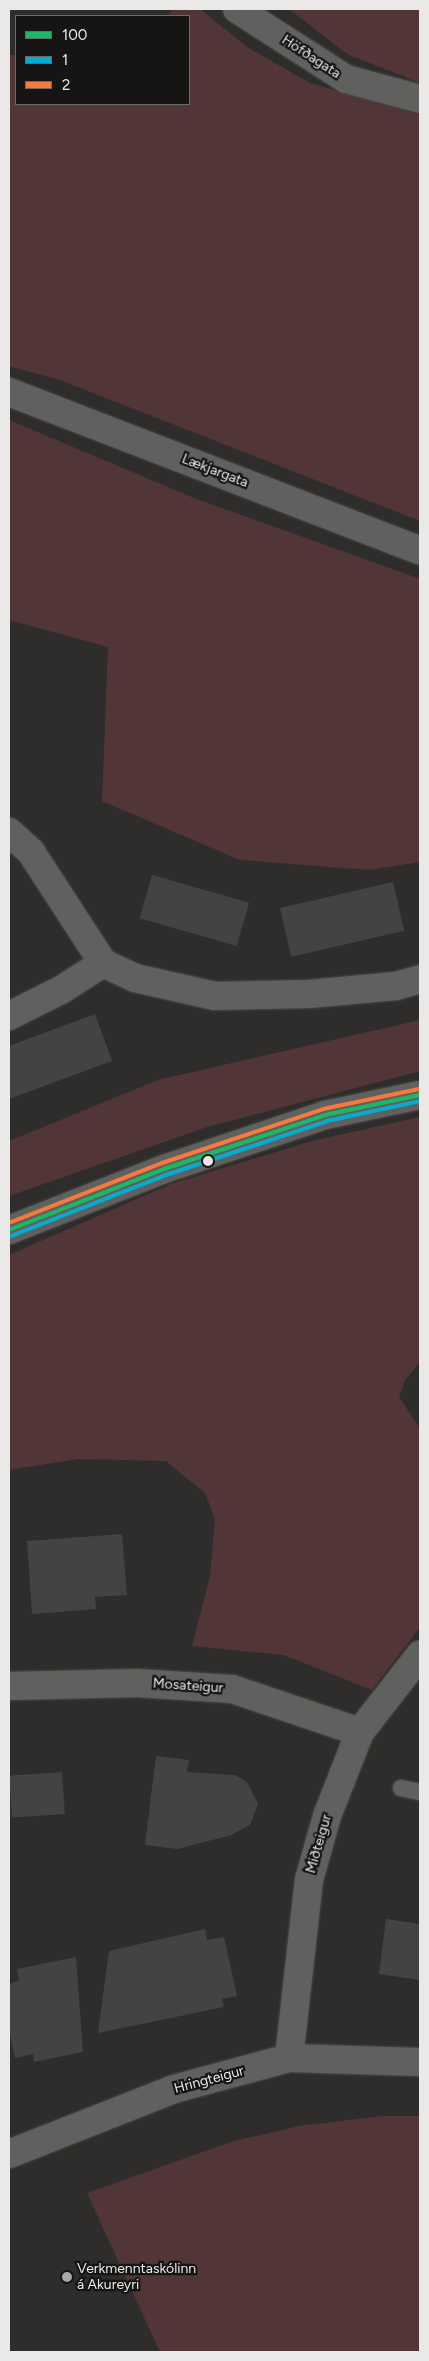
<!DOCTYPE html>
<meta charset="utf-8">
<style>
body{margin:0}
#map{position:relative;width:429px;height:2361px;overflow:hidden;background:#2f2d2b;font-family:Figtree,sans-serif}
div>[style]{position:absolute}
.green>*{inset:0;background:#523637}
.building>*{inset:0;background:#454342;transform-origin:0 0}
.roads{filter:drop-shadow(0 0 1px #4c4b4a) drop-shadow(0 0 1px #4c4b4a)}
.service>*{height:16px;margin:-8px;padding:0 8px;transform-origin:8px;border-radius:8px;background:#60605f}
.minor>*{height:28px;margin:-14px;padding:0 14px;transform-origin:14px;border-radius:14px;background:#60605f}
.tertiary>*{height:28px;margin:-14px;padding:0 14px;transform-origin:14px;border-radius:14px;background:#60605f}
.bus-1>*{height:4px;margin:-2px;padding:0 2px;transform-origin:2px;border-radius:2px;background:#1ab867}
.bus-2>*{height:4px;margin:-2px;padding:0 2px;transform-origin:2px;border-radius:2px;background:#06acd0}
.bus-3>*{height:4px;margin:-2px;padding:0 2px;transform-origin:2px;border-radius:2px;background:#f6793e}
.dots>*{width:14px;height:14px;translate:-50% -50%;box-sizing:border-box;border:2px solid #171514;border-radius:50%}
span{translate:-50% -50%;white-space:nowrap;text-align:center;line-height:1.15;-webkit-text-stroke:4.5px #171514;paint-order:stroke}
.street-label{font-size:14px;color:#ebe9e8}
.poi-label{font-size:14px;color:#ebe9e8}
.left{translate:0 -50%;text-align:left}
.frame{position:absolute;inset:0;border:10px solid #ebe9e8;pointer-events:none}
.legend{position:absolute;left:15px;top:15px;width:175px;height:90px;box-sizing:border-box;background:#171514;border:1px solid #6c6a69;margin:0;padding:6px 9px;list-style:none;font-size:15px;color:#ebe9e8}
.legend li{display:flex;align-items:center;gap:10px;height:25px}
.legend b{width:25px;border:1px solid #6c6a69}
</style>
<div id="map">
<div class="green">
<i style="clip-path:polygon(174px 9px,200px 9px,247px 47px,310px 83px,420px 115px,420px 521px,60px 380px,9px 366px,9px 55px,16px 55px,16px 104px,189px 104px,189px 16px,167px 16px)"></i>
<i style="clip-path:polygon(289px 9px,420px 9px,420px 83px,347px 54px)"></i>
<i style="clip-path:polygon(9px 420px,194px 498px,420px 579px,420px 862px,369px 870px,240px 860px,102px 801px,108px 647px,9px 620px)"></i>
<i style="clip-path:polygon(420px 1020px,420px 1071px,207px 1127px,9px 1196px,9px 1141px,158px 1080px)"></i>
<i style="clip-path:polygon(420px 1117px,420px 1362px,405px 1380px,399px 1397px,420px 1429px,420px 1627px,372px 1690px,284px 1655px,192px 1646px,210px 1576px,215px 1519px,205px 1493px,166px 1461px,78px 1459px,9px 1470px,9px 1255px,171px 1184px,312px 1141px)"></i>
<i style="clip-path:polygon(382px 2116px,420px 2116px,420px 2352px,160px 2352px,87px 2193px,234px 2141px,299px 2126px)"></i>
</div>
<div class="building">
<i style="left:152px;top:875px;width:101px;height:45px;rotate:16deg"></i>
<i style="left:393px;top:882px;width:50px;height:116px;rotate:77deg"></i>
<i style="clip-path:polygon(95px 1014px,112px 1061px,9px 1099px,9px 1046px)"></i>
<i style="clip-path:polygon(122px 1534px,127px 1595px,95px 1597px,96px 1609px,32px 1614px,27px 1541px)"></i>
<i style="clip-path:polygon(156px 1756px,189px 1760px,187px 1772px,235px 1775px,247px 1782px,258px 1804px,250px 1825px,231px 1835px,178px 1849px,145px 1845px)"></i>
<i style="left:62px;top:1772px;width:42px;height:53px;rotate:86deg"></i>
<i style="clip-path:polygon(386px 1919px,420px 1924px,420px 1980px,379px 1974px)"></i>
<i style="clip-path:polygon(205px 1929px,207px 1940px,224px 1937px,237px 1996px,222px 1999px,224px 2007px,98px 2033px,109px 1951px)"></i>
<i style="clip-path:polygon(76px 1957px,83px 2052px,34px 2062px,33px 2054px,15px 2058px,9px 2031px,9px 1984px,19px 1981px,17px 1969px)"></i>
</div>
<div class="roads">
<div class="service">
<i style="left:401px;top:1788px;width:19px;rotate:12deg"></i>
</div>
<div class="minor">
<i style="left:237px;top:9px;width:130px;rotate:32.7deg"></i>
<i style="left:346px;top:79px;width:77px;rotate:15.1deg"></i>
<i style="left:9px;top:392px;width:441px;rotate:21.1deg"></i>
<i style="left:9px;top:832px;width:30px;rotate:42deg"></i>
<i style="left:31px;top:852px;width:132px;rotate:57deg"></i>
<i style="left:103px;top:963px;width:35px;rotate:25deg"></i>
<i style="left:135px;top:978px;width:82px;rotate:12.7deg"></i>
<i style="left:215px;top:996px;width:94px;rotate:-1.2deg"></i>
<i style="left:309px;top:994px;width:87px;rotate:-5.3deg"></i>
<i style="left:396px;top:986px;width:25px;rotate:-16deg"></i>
<i style="left:9px;top:1016px;width:58px;rotate:-26.6deg"></i>
<i style="left:61px;top:990px;width:50px;rotate:-32.7deg"></i>
<i style="left:9px;top:1686px;width:128px;rotate:-1.3deg"></i>
<i style="left:137px;top:1683px;width:95px;rotate:3.6deg"></i>
<i style="left:232px;top:1689px;width:135px;rotate:18.6deg"></i>
<i style="left:289px;top:2058px;width:179px;rotate:-83.6deg"></i>
<i style="left:309px;top:1880px;width:66px;rotate:-74.3deg"></i>
<i style="left:327px;top:1816px;width:90px;rotate:-68.6deg"></i>
<i style="left:360px;top:1732px;width:98px;rotate:-52.1deg"></i>
<i style="left:9px;top:2154px;width:177px;rotate:-21.5deg"></i>
<i style="left:174px;top:2089px;width:119px;rotate:-15.1deg"></i>
<i style="left:289px;top:2058px;width:131px;rotate:1.7deg"></i>
</div>
<div class="tertiary">
<i style="left:9px;top:1230px;width:167px;rotate:-21.5deg"></i>
<i style="left:164px;top:1169px;width:170px;rotate:-18.5deg"></i>
<i style="left:325px;top:1115px;width:97px;rotate:-11.9deg"></i>
</div>
</div>
<div class="bus-1">
<i style="left:9px;top:1230px;width:167px;rotate:-21.5deg"></i>
<i style="left:164px;top:1169px;width:170px;rotate:-18.5deg"></i>
<i style="left:325px;top:1115px;width:97px;rotate:-11.9deg"></i>
</div>
<div class="bus-2">
<i style="left:11px;top:1236px;width:167px;rotate:-21.5deg"></i>
<i style="left:166px;top:1175px;width:170px;rotate:-18.5deg"></i>
<i style="left:327px;top:1121px;width:95px;rotate:-12.1deg"></i>
</div>
<div class="bus-3">
<i style="left:9px;top:1223px;width:164px;rotate:-21.4deg"></i>
<i style="left:162px;top:1163px;width:170px;rotate:-18.5deg"></i>
<i style="left:323px;top:1109px;width:98px;rotate:-11.8deg"></i>
</div>
<div class="dots">
<i style="left:208px;top:1161px;background:#ebe9e8"></i>
<i style="left:67px;top:2277px;background:#a9a7a6"></i>
</div>
<div class="street-label">
<span style="left:311px;top:57px;rotate:33deg">Höfðagata</span>
<span style="left:215px;top:471px;rotate:21deg">Lækjargata</span>
<span style="left:188px;top:1686px;rotate:4deg">Mosateigur</span>
<span style="left:319px;top:1844px;rotate:-74deg">Miðteigur</span>
<span style="left:209px;top:2080px;rotate:-15deg">Hringteigur</span>
</div>
<div class="poi-label">
<span class="left" style="left:77px;top:2277px">Verkmenntaskólinn<br>á Akureyri</span>
</div>
<div class="frame"></div>
<ul class="legend">
<li><b style="height:6px;background:#1ab867"></b>100</li>
<li><b style="height:6px;background:#06acd0"></b>1</li>
<li><b style="height:6px;background:#f6793e"></b>2</li>
</ul>
</div>
